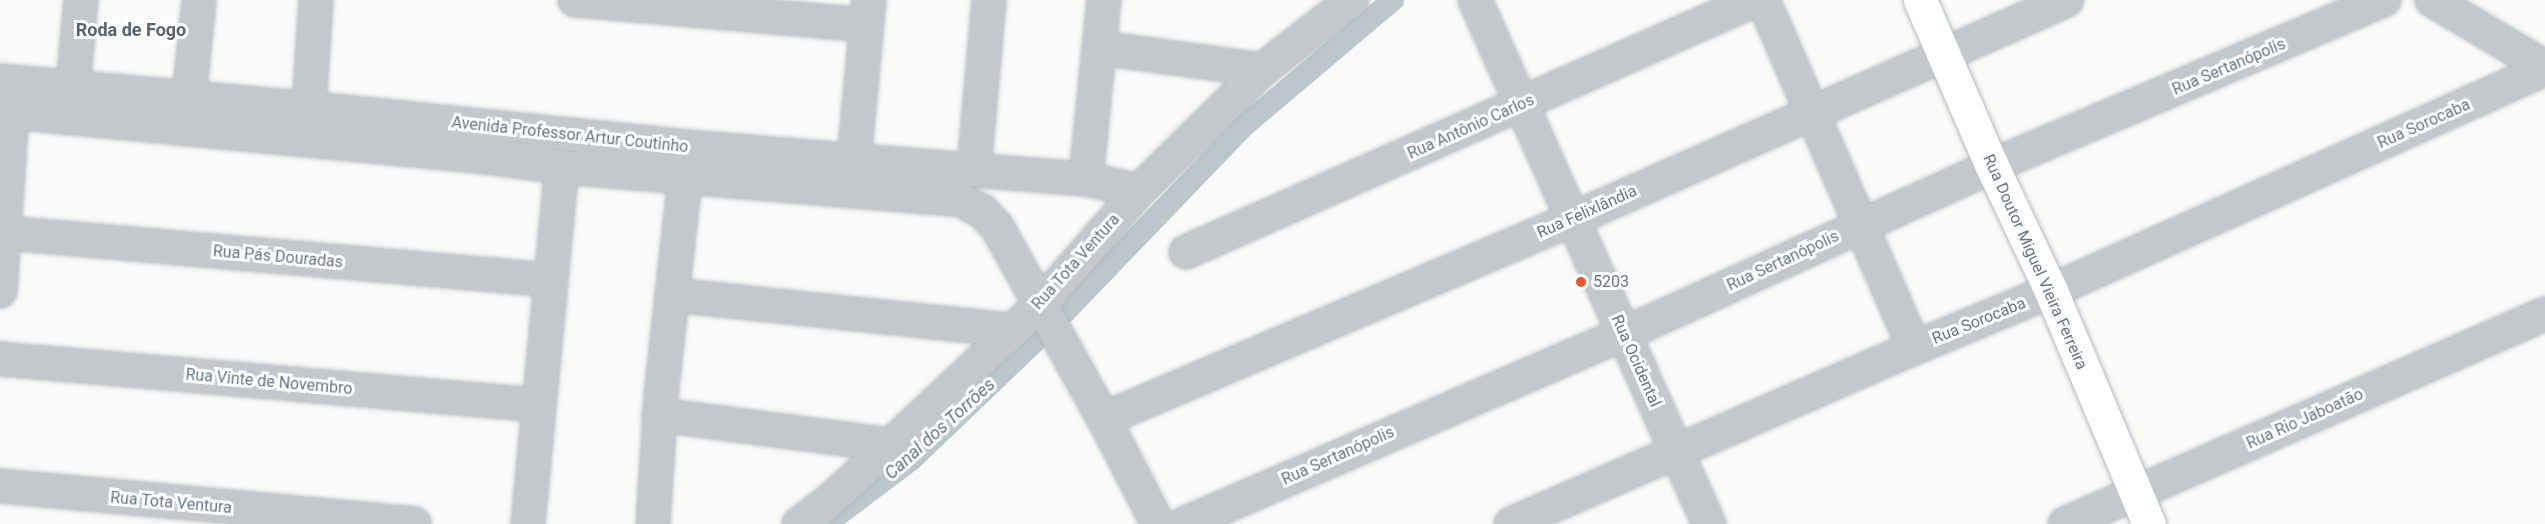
<!DOCTYPE html>
<meta charset="utf-8">
<style>
body{margin:0}
#map{position:relative;width:2545px;height:524px;overflow:hidden;background:#fafaf8;font-family:Roboto,sans-serif}
div>[style]{position:absolute}
.canal>*{height:22px;margin:-11px;padding:0 11px;transform-origin:11px;border-radius:11px;background:#bbc7cb}
.roads{filter:drop-shadow(0 0 2px #b5babe) drop-shadow(0 0 2px #b5babe)}
.minor>*{height:32px;margin:-16px;padding:0 16px;transform-origin:16px;border-radius:16px;background:#c3c8cc}
.major>*{height:33px;margin:-16.5px;padding:0 16.5px;transform-origin:16.5px;border-radius:16.5px;background:#fff}
.dots>*{width:16px;height:16px;translate:-50% -50%;box-sizing:border-box;border:3px solid #fff;border-radius:50%}
span{translate:-50% -50%;white-space:nowrap;text-align:center;line-height:1.15;-webkit-text-stroke:6px #fff;paint-order:stroke}
.street-label{font-size:16px;color:#657683}
.poi-label{font-size:16px;color:#657683}
.left{translate:0 -50%;text-align:left}
.neighbourhood-label{font-size:18px;color:#57646e;font-weight:700}
.water-label{font-size:18px;color:#60757c;font-style:italic}
</style>
<div id="map">
<div class="canal">
<i style="left:1063px;top:314px;width:262px;rotate:-46.1deg"></i>
<i style="left:1245px;top:125px;width:194px;rotate:-40.2deg"></i>
<i style="left:826px;top:524px;width:106px;rotate:-37deg"></i>
<i style="left:911px;top:460px;width:191px;rotate:-43.7deg"></i>
</div>
<div class="roads">
<div class="minor">
<i style="left:575px;top:0;width:292px;rotate:4.9deg"></i>
<i style="left:1475px;top:0;width:574px;rotate:65.94deg"></i>
<i style="left:1763px;top:0;width:379px;rotate:66.5deg"></i>
<i style="left:2432px;top:0;width:131px;rotate:30.7deg"></i>
<i style="left:1100px;top:48px;width:163px;rotate:7.7deg"></i>
<i style="left:0;top:81px;width:316px;rotate:5.1deg"></i>
<i style="left:315px;top:109px;width:398px;rotate:5.8deg"></i>
<i style="left:711px;top:149px;width:376px;rotate:4.6deg"></i>
<i style="left:1086px;top:179px;width:54px;rotate:12.8deg"></i>
<i style="left:73px;top:87px;width:87px;rotate:-84.7deg"></i>
<i style="left:189px;top:99px;width:100px;rotate:-84.2deg"></i>
<i style="left:309px;top:108px;width:108px;rotate:-86.3deg"></i>
<i style="left:0;top:111px;width:487px;rotate:5.4deg"></i>
<i style="left:485px;top:157px;width:78px;rotate:7.4deg"></i>
<i style="left:562px;top:167px;width:400px;rotate:4.7deg"></i>
<i style="left:961px;top:200px;width:24px;rotate:28deg"></i>
<i style="left:982px;top:211px;width:22px;rotate:47deg"></i>
<i style="left:997px;top:227px;width:220px;rotate:60.9deg"></i>
<i style="left:1104px;top:419px;width:118px;rotate:62.8deg"></i>
<i style="left:854px;top:161px;width:162px;rotate:-84.7deg"></i>
<i style="left:974px;top:169px;width:170px;rotate:-84.9deg"></i>
<i style="left:1086px;top:179px;width:180px;rotate:-84.3deg"></i>
<i style="left:5px;top:233px;width:548px;rotate:4.92deg"></i>
<i style="left:1186px;top:252px;width:622px;rotate:-23.89deg"></i>
<i style="left:0;top:291px;width:180px;rotate:-86.2deg"></i>
<i style="left:672px;top:295px;width:342px;rotate:5.9deg"></i>
<i style="left:0;top:359px;width:540px;rotate:4.89deg"></i>
<i style="left:659px;top:415px;width:234px;rotate:7.4deg"></i>
<i style="left:1104px;top:419px;width:510px;rotate:-23.1deg"></i>
<i style="left:1573px;top:219px;width:540px;rotate:-23.91deg"></i>
<i style="left:0;top:486px;width:416px;rotate:5.2deg"></i>
<i style="left:528px;top:524px;width:359px;rotate:-84.6deg"></i>
<i style="left:653px;top:524px;width:128px;rotate:-86.4deg"></i>
<i style="left:661px;top:396px;width:219px;rotate:-83.7deg"></i>
<i style="left:799px;top:524px;width:34px;rotate:-37deg"></i>
<i style="left:826px;top:504px;width:88px;rotate:-42.2deg"></i>
<i style="left:891px;top:445px;width:204px;rotate:-43.2deg"></i>
<i style="left:1040px;top:305px;width:151px;rotate:-49deg"></i>
<i style="left:1139px;top:191px;width:173px;rotate:-44.5deg"></i>
<i style="left:1262px;top:70px;width:114px;rotate:-37.9deg"></i>
<i style="left:1184px;top:524px;width:479px;rotate:-23.4deg"></i>
<i style="left:1624px;top:334px;width:405px;rotate:-24.5deg"></i>
<i style="left:1992px;top:166px;width:426px;rotate:-23deg"></i>
<i style="left:1511px;top:524px;width:440px;rotate:-23.6deg"></i>
<i style="left:1914px;top:348px;width:148px;rotate:-22.6deg"></i>
<i style="left:2051px;top:291px;width:542px;rotate:-24.2deg"></i>
<i style="left:2065px;top:524px;width:524px;rotate:-23.63deg"></i>
</div>
<div class="major">
<i style="left:1920px;top:0;width:181px;rotate:66.6deg"></i>
<i style="left:1992px;top:166px;width:138px;rotate:64.7deg"></i>
<i style="left:2051px;top:291px;width:253px;rotate:67.2deg"></i>
</div>
</div>
<div class="dots">
<i style="left:1581px;top:282px;background:#e4572e"></i>
</div>
<div class="street-label">
<span style="left:2229px;top:67px;rotate:-23deg">Rua Sertanópolis</span>
<span style="left:2424px;top:124px;rotate:-24deg">Rua Sorocaba</span>
<span style="left:1471px;top:127px;rotate:-24deg">Rua Antônio Carlos</span>
<span style="left:570px;top:135px;rotate:6deg">Avenida Professor Artur Coutinho</span>
<span style="left:1587px;top:212px;rotate:-24deg">Rua Felixlândia</span>
<span style="left:278px;top:257px;rotate:5deg">Rua Pás Douradas</span>
<span style="left:1783px;top:261px;rotate:-25deg">Rua Sertanópolis</span>
<span style="left:1076px;top:262px;rotate:-48deg">Rua Tota Ventura</span>
<span style="left:2035px;top:262px;rotate:66deg">Rua Doutor Miguel Vieira Ferreira</span>
<span style="left:1979px;top:321px;rotate:-22deg">Rua Sorocaba</span>
<span style="left:1636px;top:361px;rotate:66deg">Rua Ocidental</span>
<span style="left:269px;top:382px;rotate:5deg">Rua Vinte de Novembro</span>
<span style="left:2305px;top:419px;rotate:-24deg">Rua Rio Jaboatão</span>
<span style="left:1338px;top:456px;rotate:-24deg">Rua Sertanópolis</span>
<span style="left:171px;top:503px;rotate:5deg">Rua Tota Ventura</span>
</div>
<div class="poi-label">
<span class="left" style="left:1593px;top:282px">5203</span>
</div>
<div class="neighbourhood-label">
<span style="left:131px;top:30px">Roda de Fogo</span>
</div>
<div class="water-label">
<span style="left:940px;top:429px;rotate:-42deg">Canal dos Torrões</span>
</div>
</div>
